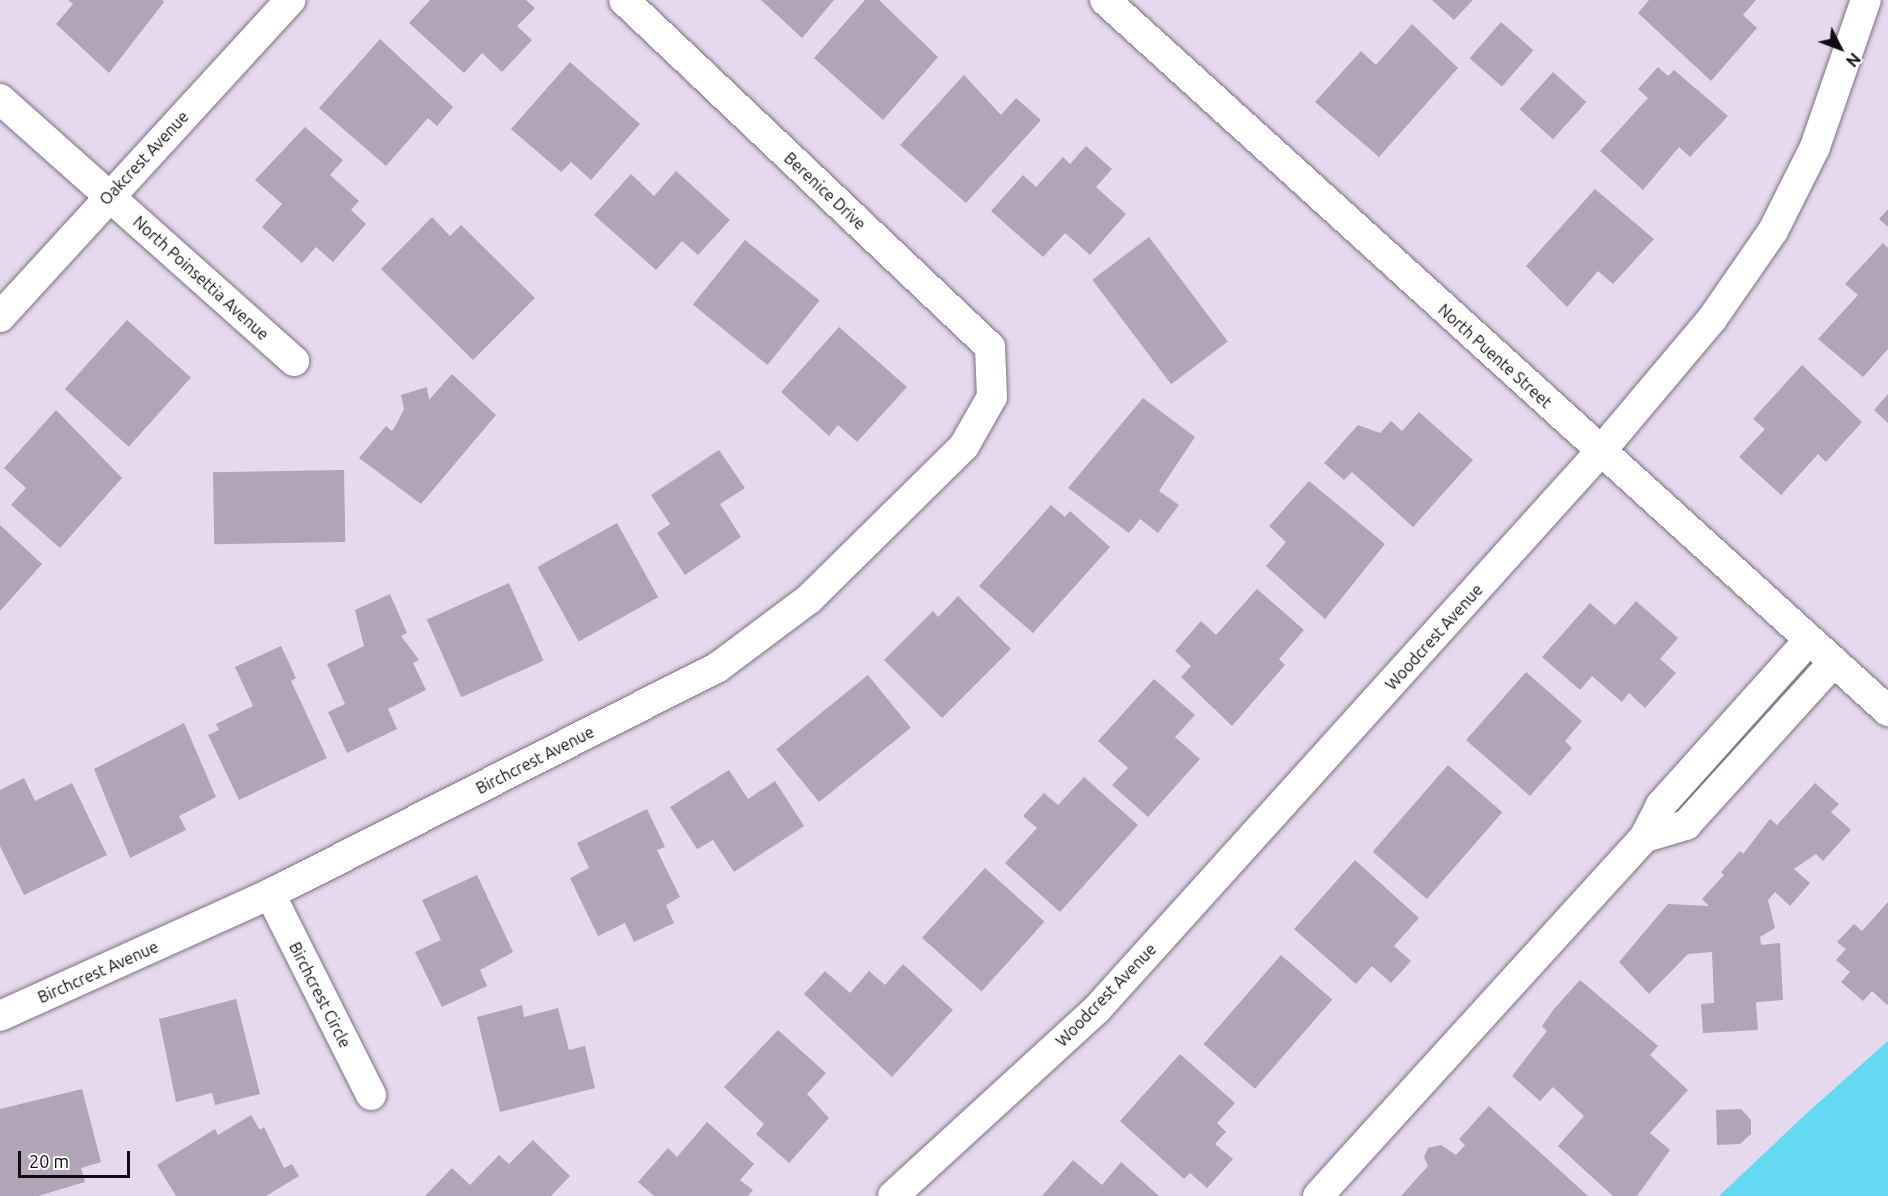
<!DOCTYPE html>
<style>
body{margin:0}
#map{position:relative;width:1888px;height:1196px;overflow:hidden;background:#e6d9ed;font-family:Ubuntu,sans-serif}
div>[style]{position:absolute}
.water>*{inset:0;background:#63d9f2}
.building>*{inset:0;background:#b1a4b7;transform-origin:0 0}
.roads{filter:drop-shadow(0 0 2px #7d7183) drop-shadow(0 0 2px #7d7183)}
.street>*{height:30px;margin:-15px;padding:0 15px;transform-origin:15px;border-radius:15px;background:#fff}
span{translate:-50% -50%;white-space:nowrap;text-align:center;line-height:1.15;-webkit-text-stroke:4.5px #fff;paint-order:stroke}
.street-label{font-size:16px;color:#100b12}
.north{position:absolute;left:1810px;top:18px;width:60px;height:60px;-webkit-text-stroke:4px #fff;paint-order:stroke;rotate:132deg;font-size:16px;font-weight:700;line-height:24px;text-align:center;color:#100b12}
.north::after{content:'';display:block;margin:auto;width:21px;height:27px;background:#100b12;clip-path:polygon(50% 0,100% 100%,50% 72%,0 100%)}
.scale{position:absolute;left:18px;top:1151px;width:112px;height:27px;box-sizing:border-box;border:3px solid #100b12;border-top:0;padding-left:8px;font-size:18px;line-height:21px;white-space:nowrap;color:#100b12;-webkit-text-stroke:4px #fff;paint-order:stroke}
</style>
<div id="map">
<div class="water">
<i style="clip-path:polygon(1888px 1041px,1888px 1196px,1719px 1196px,1808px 1112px)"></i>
</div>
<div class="building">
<i style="clip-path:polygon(68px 0,162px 0,164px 2px,109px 73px,56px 24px,73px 4px)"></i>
<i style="clip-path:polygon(430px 0,526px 0,535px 8px,517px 26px,532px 40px,502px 72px,482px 53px,464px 73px,409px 23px)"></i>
<i style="clip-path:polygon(761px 0,834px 0,802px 38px)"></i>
<i style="clip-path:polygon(865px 0,879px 0,938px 57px,883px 120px,814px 58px)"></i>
<i style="clip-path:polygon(1432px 0,1473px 0,1454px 20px)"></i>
<i style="clip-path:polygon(1649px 0,1756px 0,1743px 15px,1757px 28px,1711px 81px,1638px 13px)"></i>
<i style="left:1501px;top:22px;width:43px;height:48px;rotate:41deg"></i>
<i style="clip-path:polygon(1412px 24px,1458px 68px,1379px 157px,1315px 102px,1361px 51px,1376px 65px)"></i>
<i style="clip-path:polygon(380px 39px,453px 107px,437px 126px,428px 118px,386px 166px,319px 108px)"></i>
<i style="clip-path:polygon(570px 62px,640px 124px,591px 180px,571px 162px,561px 172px,511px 129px)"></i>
<i style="clip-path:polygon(1658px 67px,1668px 76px,1674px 70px,1728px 116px,1690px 157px,1679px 147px,1643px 190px,1600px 151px,1648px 98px,1638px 89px)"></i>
<i style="left:1553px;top:72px;width:45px;height:50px;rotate:42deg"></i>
<i style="clip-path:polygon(964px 75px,1001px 115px,1016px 98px,1041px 120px,966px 203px,900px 145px)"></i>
<i style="clip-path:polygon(305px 127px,343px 160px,330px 175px,359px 201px,351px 210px,366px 224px,333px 262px,316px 247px,302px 263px,262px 227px,282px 204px,255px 180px)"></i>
<i style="clip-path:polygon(1086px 146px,1112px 169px,1096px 187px,1126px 214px,1090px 255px,1065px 233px,1043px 257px,991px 211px,1023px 175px,1036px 187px,1063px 157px,1070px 164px)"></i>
<i style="clip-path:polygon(676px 171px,730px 220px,698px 255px,682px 241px,656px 270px,594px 215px,631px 174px,654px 196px)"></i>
<i style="clip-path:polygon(1595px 189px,1654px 239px,1613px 284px,1598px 271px,1567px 307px,1526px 266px)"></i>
<i style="clip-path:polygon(1888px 209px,1888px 227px,1879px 219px)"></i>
<i style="clip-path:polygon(432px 217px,450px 236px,461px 225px,535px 298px,473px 360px,381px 269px)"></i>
<i style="left:1149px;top:237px;width:131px;height:71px;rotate:53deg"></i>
<i style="left:745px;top:240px;width:96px;height:83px;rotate:39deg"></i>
<i style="clip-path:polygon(1883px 243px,1888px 248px,1888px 349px,1863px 377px,1818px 339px,1858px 295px,1845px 284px)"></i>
<i style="left:127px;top:320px;width:86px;height:93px;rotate:42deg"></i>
<i style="clip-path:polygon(839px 327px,907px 387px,857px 442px,838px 425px,829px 436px,781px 392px)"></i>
<i style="clip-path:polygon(1802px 365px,1862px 422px,1826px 462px,1818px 454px,1781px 495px,1739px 457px,1765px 429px,1753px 419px)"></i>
<i style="clip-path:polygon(452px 374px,496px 415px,421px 504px,359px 458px,386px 426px,392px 431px,396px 425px,404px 409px,401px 395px,427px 387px,429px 400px)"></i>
<i style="clip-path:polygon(1888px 394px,1888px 423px,1874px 410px)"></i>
<i style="clip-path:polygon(1143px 398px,1195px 437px,1159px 491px,1179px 505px,1158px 533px,1140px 519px,1129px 533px,1068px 488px)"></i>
<i style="clip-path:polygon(56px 410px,122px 478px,60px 548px,11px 505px,26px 488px,4px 468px)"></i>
<i style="clip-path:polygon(1419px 412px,1473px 460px,1413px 527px,1352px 472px,1344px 480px,1324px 463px,1358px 425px,1380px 433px,1391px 421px,1402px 431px)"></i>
<i style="clip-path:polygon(719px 450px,745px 488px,720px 504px,741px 537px,685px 575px,657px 533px,670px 524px,651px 495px)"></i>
<i style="left:344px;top:470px;width:72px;height:131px;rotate:89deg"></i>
<i style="clip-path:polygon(1309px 481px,1385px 544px,1325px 619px,1266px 566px,1286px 542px,1269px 526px)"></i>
<i style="clip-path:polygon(1051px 505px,1065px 517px,1070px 511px,1110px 547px,1033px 633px,979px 586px)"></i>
<i style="left:617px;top:523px;width:85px;height:91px;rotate:61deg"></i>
<i style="clip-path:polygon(0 525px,42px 564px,0 611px)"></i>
<i style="left:509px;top:583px;width:85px;height:90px;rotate:66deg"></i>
<i style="clip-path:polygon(1257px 589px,1304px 630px,1279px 659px,1285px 665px,1232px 726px,1181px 677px,1191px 666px,1175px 651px,1201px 621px,1216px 635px)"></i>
<i style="clip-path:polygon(390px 594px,407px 633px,401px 636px,419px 660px,413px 663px,426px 690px,388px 709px,397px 729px,347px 753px,328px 712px,345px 704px,327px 664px,364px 646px,355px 610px)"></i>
<i style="clip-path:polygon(958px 596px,1011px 649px,942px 718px,884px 660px,933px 611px,938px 617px)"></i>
<i style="clip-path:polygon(1636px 601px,1678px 638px,1660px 659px,1676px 673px,1645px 708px,1629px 693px,1622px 702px,1592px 676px,1580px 690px,1542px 657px,1590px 603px,1615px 625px)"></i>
<i style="clip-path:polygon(281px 646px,296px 678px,291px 681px,327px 758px,239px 800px,208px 735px,219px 730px,216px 724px,253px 706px,235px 667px)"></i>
<i style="clip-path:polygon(1526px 672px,1582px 721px,1565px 741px,1572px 748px,1530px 796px,1466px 740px)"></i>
<i style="left:868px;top:675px;width:68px;height:118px;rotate:51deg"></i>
<i style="clip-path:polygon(1154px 679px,1195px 715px,1175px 737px,1200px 759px,1148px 817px,1112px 785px,1128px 768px,1098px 741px)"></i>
<i style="clip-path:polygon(184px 723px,216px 797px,179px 816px,186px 830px,130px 858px,94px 769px)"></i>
<i style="left:1448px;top:765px;width:72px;height:115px;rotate:41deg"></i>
<i style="clip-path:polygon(729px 770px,748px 799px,775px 781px,804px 826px,734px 872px,713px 840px,697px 849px,670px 807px)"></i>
<i style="clip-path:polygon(1084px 777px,1138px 825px,1060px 912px,1005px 863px,1037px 828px,1023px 816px,1044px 793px,1058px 805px)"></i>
<i style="clip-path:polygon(24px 778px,35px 801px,72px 783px,107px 855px,24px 895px,0 846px,0 790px)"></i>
<i style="clip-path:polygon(1815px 783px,1839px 804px,1831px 812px,1851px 830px,1823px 861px,1816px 854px,1794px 869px,1810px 883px,1790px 906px,1775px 892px,1768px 900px,1775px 928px,1760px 937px,1761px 945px,1780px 943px,1783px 1000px,1756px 1002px,1758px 1030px,1703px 1033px,1701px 1004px,1714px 1003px,1712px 952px,1688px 954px,1649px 994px,1619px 962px,1668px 904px,1709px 906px,1702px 899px,1724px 875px,1721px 872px,1740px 851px,1743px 854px,1770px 819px,1777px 825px)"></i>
<i style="clip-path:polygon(647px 809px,665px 847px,657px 850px,680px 897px,666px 905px,674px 923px,634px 942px,625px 923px,598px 936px,570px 878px,589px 868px,577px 843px)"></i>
<i style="clip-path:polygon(1355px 860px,1419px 918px,1394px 946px,1411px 961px,1391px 983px,1372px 966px,1356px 984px,1294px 929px)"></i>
<i style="left:985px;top:868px;width:80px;height:94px;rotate:42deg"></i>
<i style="clip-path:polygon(477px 875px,513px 952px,480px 970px,487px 986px,442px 1007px,415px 952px,441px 940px,422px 900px)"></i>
<i style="clip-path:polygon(1888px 902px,1888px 1003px,1887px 1005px,1872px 991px,1863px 1001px,1841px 982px,1850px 972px,1836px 960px,1846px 949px,1837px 942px,1854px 924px,1862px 931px)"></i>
<i style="left:1281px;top:955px;width:68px;height:118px;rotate:41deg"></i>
<i style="clip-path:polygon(903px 964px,953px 1010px,892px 1077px,804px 994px,825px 971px,850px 993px,869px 971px,885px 985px)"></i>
<i style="clip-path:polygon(1580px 980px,1658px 1046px,1650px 1055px,1688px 1090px,1650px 1133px,1670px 1150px,1637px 1196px,1613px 1196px,1558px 1146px,1584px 1116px,1553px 1087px,1540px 1101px,1512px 1076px,1547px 1031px,1542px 1026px,1554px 1009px)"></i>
<i style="clip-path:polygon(236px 999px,260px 1094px,215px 1105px,212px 1093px,176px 1102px,159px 1019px)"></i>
<i style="clip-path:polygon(522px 1005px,524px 1017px,558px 1008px,569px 1050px,585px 1046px,595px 1088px,500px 1112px,477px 1017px)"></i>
<i style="clip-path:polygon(778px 1030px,826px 1073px,807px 1094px,829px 1118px,789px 1163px,756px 1134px,764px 1124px,724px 1087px)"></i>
<i style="clip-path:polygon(1180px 1054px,1235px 1103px,1217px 1123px,1226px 1132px,1215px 1144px,1233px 1159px,1207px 1188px,1190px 1173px,1184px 1179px,1120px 1121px)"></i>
<i style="clip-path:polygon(82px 1089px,101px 1162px,81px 1168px,85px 1182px,38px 1196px,0 1196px,0 1109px)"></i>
<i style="clip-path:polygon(1489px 1106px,1588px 1196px,1401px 1196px,1428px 1166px,1424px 1157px,1428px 1148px,1441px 1145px,1456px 1155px,1465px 1145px,1459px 1139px)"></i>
<i style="clip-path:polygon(1741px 1109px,1751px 1120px,1751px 1134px,1740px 1144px,1717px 1145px,1716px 1110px)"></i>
<i style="clip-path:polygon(251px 1115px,260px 1130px,264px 1127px,284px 1168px,292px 1164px,299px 1176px,266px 1196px,176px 1196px,157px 1165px,215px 1129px,218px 1135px)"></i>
<i style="clip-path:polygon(707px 1122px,754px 1164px,740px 1180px,753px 1190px,748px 1196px,654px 1196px,638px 1182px,668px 1148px,677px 1157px)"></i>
<i style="clip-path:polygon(533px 1140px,570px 1176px,551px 1196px,425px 1196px,452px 1168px,470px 1185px,499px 1155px,509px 1164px)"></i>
<i style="clip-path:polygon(1073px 1160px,1102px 1185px,1121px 1162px,1159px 1196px,1042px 1196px)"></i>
</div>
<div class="roads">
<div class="street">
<i style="left:1105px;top:0;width:1058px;rotate:42.24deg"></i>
<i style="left:0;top:99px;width:394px;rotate:41.7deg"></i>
<i style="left:0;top:317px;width:430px;rotate:-47.5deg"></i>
<i style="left:1809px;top:640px;width:222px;rotate:131.9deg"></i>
<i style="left:1661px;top:805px;width:36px;rotate:117deg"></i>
<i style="left:1645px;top:837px;width:43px;rotate:-16.3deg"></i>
<i style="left:1686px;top:825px;width:220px;rotate:-47.8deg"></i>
<i style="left:270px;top:894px;width:225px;rotate:63.3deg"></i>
<i style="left:0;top:1016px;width:296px;rotate:-24.3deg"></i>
<i style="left:270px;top:894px;width:502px;rotate:-26.87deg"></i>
<i style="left:718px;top:667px;width:114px;rotate:-36.8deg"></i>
<i style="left:809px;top:599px;width:218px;rotate:-44.6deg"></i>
<i style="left:964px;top:446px;width:56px;rotate:-60.3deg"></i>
<i style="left:992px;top:397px;width:50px;rotate:-92.3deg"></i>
<i style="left:990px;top:347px;width:504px;rotate:-136.53deg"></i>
<i style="left:893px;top:1196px;width:277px;rotate:-42.5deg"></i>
<i style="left:1097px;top:1009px;width:751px;rotate:-47.92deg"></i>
<i style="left:1600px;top:452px;width:174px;rotate:-49.9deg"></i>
<i style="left:1712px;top:319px;width:107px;rotate:-55.3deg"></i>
<i style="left:1773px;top:231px;width:94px;rotate:-63.4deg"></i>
<i style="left:1815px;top:147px;width:156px;rotate:-70.9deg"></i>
<i style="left:1318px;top:1196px;width:486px;rotate:-47.7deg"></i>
</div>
</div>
<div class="street-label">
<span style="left:144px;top:158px;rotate:-47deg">Oakcrest Avenue</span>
<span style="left:825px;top:191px;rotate:43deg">Berenice Drive</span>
<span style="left:201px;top:278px;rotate:42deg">North Poinsettia Avenue</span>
<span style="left:1495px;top:356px;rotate:42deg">North Puente Street</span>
<span style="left:1434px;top:637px;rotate:-48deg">Woodcrest Avenue</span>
<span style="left:535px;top:760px;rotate:-27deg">Birchcrest Avenue</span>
<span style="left:98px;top:972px;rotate:-24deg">Birchcrest Avenue</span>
<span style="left:320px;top:995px;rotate:63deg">Birchcrest Circle</span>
<span style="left:1106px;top:995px;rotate:-46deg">Woodcrest Avenue</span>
</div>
<div class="north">N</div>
<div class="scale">20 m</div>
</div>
